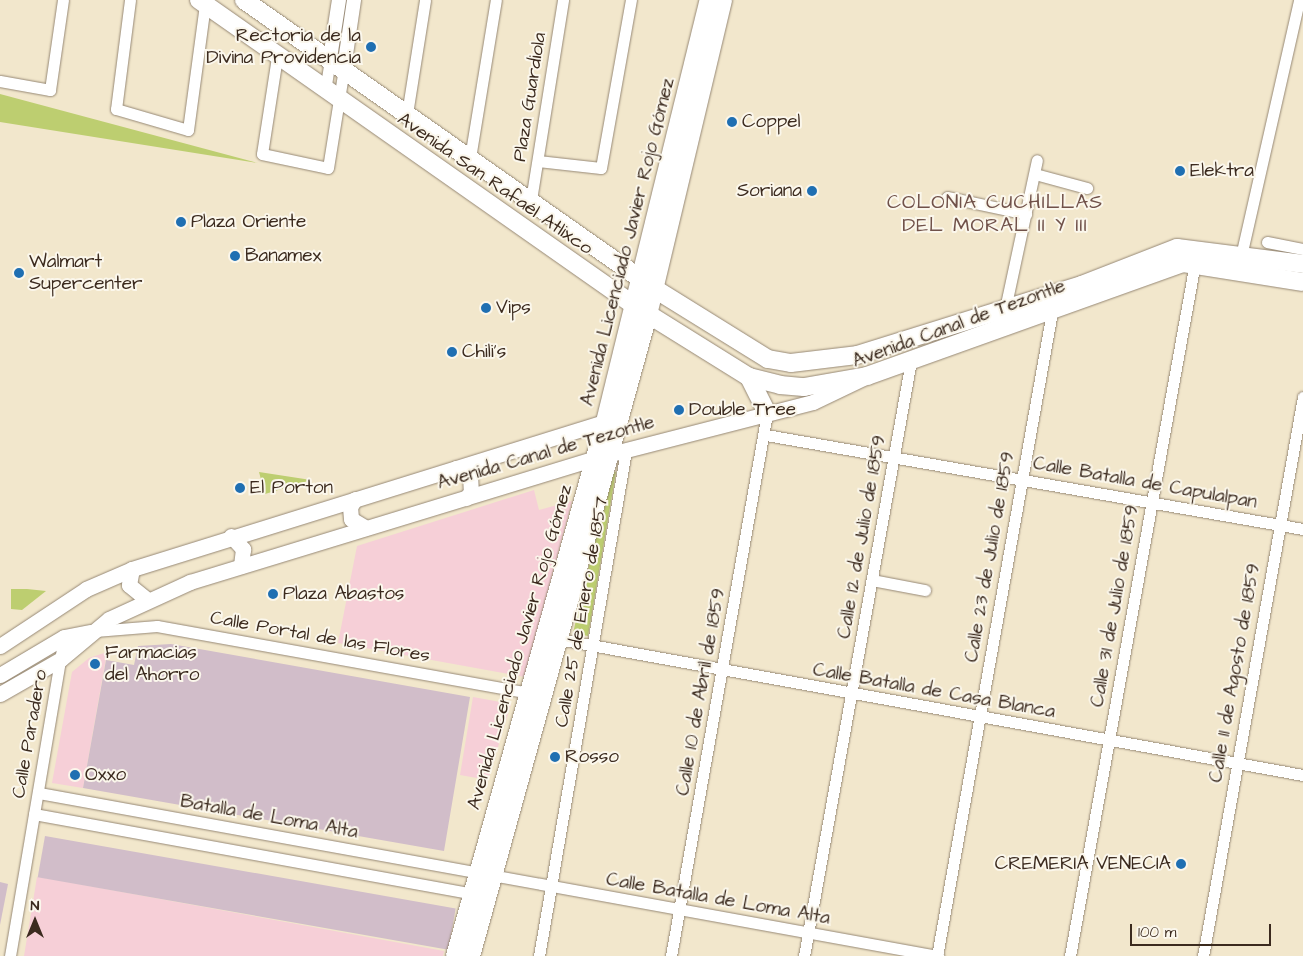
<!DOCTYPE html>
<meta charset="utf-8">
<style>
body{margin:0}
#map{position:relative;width:1303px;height:956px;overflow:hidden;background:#f2e7cc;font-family:"Architects Daughter",sans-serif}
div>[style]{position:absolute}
.built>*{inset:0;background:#f6cfd7}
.industrial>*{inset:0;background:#d1bdc9;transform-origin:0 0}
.green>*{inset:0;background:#bdce70}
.roads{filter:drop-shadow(0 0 1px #968875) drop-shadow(0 0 1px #968875)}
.minor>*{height:11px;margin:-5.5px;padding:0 5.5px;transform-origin:5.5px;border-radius:5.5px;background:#fff}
.tertiary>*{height:14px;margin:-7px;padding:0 7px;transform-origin:7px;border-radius:7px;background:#fff}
.secondary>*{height:15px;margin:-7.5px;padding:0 7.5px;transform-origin:7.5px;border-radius:7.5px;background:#fff}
.primary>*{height:18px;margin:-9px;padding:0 9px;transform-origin:9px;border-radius:9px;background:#fff}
.dots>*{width:14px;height:14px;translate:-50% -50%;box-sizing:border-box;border:2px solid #fbf7ec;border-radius:50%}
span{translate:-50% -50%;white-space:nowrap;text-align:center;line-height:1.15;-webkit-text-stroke:4px #fbf7ec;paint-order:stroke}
.poi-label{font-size:19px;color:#3b2a1e}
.right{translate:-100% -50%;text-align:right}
.left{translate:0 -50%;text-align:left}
.street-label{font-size:19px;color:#3b2a1e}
.neighbourhood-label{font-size:20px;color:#705149;letter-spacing:1px}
.north{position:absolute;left:10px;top:896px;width:50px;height:50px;-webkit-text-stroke:4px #fbf7ec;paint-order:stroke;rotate:0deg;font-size:14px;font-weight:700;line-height:20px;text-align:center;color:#3b2a1e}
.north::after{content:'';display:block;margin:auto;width:18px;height:22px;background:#3b2a1e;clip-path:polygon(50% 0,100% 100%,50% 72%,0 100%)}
.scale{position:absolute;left:1130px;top:924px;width:141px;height:22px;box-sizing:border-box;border:2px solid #3b2a1e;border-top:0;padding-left:6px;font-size:15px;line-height:18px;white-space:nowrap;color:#3b2a1e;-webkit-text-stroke:4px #fbf7ec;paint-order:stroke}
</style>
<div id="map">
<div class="built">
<i style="clip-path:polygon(534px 490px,539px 510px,572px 501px,525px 677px,338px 643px,357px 546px)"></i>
<i style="clip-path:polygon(107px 652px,83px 788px,52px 783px,72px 672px,89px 658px)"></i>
<i style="clip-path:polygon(473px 697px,511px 704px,488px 780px,460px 775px)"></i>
<i style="clip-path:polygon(37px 877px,51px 879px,444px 951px,443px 956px,24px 956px)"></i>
</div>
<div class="industrial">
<i style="clip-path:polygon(171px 644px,470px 697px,444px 851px,83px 788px,106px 660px,134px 665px,138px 646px)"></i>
<i style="left:45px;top:836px;width:417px;height:42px;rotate:10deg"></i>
<i style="clip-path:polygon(0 882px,8px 884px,0 925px)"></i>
</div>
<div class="green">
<i style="clip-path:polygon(0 94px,258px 163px,0 122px)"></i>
<i style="clip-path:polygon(259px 472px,311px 480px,265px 494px)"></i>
<i style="clip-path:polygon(611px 472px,616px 472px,588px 636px,573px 633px)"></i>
<i style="clip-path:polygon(11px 589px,27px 589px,46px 591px,22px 610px,11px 609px)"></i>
</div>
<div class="roads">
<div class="minor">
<i style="left:130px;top:0;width:110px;rotate:97.3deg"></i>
<i style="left:116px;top:109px;width:75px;rotate:16.3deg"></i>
<i style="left:188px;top:130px;width:126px;rotate:-82.3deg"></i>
<i style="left:277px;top:57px;width:98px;rotate:98.8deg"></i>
<i style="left:262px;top:154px;width:67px;rotate:12deg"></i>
<i style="left:328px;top:168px;width:101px;rotate:-80.9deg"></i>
<i style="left:0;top:81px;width:51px;rotate:10.2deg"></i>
<i style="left:50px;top:90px;width:91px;rotate:-81.8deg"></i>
<i style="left:325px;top:91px;width:33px;rotate:-81deg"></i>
<i style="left:407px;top:114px;width:115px;rotate:-81deg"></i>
<i style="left:470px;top:158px;width:160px;rotate:-80.7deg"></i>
<i style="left:538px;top:161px;width:63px;rotate:6.3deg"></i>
<i style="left:601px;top:168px;width:171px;rotate:-79.9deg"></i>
<i style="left:1035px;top:174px;width:54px;rotate:15.1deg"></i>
<i style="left:947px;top:197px;width:81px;rotate:12.1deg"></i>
<i style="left:531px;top:200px;width:203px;rotate:-80.9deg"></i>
<i style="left:1267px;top:242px;width:37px;rotate:11deg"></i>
<i style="left:1241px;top:256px;width:262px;rotate:-77.2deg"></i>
<i style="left:1005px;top:309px;width:152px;rotate:-77.9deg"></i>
<i style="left:766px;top:435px;width:545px;rotate:9.93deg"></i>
<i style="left:872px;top:580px;width:54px;rotate:10.7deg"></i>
<i style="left:95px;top:631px;width:62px;rotate:-4.6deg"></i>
<i style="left:157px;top:626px;width:385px;rotate:10.2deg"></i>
<i style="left:558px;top:639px;width:757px;rotate:10.35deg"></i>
<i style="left:39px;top:793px;width:914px;rotate:10.28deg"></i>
<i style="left:34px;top:814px;width:451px;rotate:10.3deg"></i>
<i style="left:10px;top:956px;width:324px;rotate:-80.4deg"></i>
<i style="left:539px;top:956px;width:512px;rotate:-80.23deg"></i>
<i style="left:671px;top:956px;width:551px;rotate:-79.97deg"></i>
<i style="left:804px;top:956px;width:605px;rotate:-79.81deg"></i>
<i style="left:937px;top:956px;width:654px;rotate:-79.88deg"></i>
<i style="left:1070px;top:956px;width:704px;rotate:-79.78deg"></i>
<i style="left:1203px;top:956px;width:568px;rotate:-79.86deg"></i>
</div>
<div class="tertiary">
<i style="left:330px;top:58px;width:59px;rotate:-81.2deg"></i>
<i style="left:344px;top:68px;width:69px;rotate:-81.6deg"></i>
</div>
<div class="secondary">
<i style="left:456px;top:468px;width:16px;rotate:27deg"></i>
<i style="left:470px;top:475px;width:17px;rotate:87deg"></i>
<i style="left:471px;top:492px;width:8px;rotate:130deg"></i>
<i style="left:355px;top:499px;width:9px;rotate:122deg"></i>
<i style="left:350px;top:507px;width:12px;rotate:85deg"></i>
<i style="left:351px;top:519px;width:17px;rotate:31deg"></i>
<i style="left:231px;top:536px;width:18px;rotate:47deg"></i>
<i style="left:243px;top:549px;width:17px;rotate:97deg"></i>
<i style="left:132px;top:569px;width:16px;rotate:101deg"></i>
<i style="left:129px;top:585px;width:22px;rotate:39deg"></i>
<i style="left:0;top:646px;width:103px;rotate:-33.5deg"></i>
<i style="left:86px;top:589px;width:50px;rotate:-23.5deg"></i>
<i style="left:132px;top:569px;width:495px;rotate:-17.3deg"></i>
<i style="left:0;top:675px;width:74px;rotate:-30.7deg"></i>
<i style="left:64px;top:637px;width:26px;rotate:-11deg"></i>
<i style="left:0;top:694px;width:70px;rotate:-29.8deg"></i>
<i style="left:61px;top:659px;width:62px;rotate:-39.8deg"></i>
<i style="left:109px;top:619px;width:89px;rotate:-24.6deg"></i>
<i style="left:190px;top:582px;width:424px;rotate:-17deg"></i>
<i style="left:595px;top:458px;width:225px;rotate:-14.4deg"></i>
<i style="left:813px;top:402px;width:55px;rotate:-25.6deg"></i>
</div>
<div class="primary">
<i style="left:199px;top:0;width:533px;rotate:35.06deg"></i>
<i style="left:635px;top:306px;width:134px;rotate:31.9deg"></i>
<i style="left:749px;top:377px;width:32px;rotate:14deg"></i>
<i style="left:780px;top:385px;width:24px;rotate:5deg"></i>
<i style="left:804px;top:387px;width:64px;rotate:-9.9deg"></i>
<i style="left:867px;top:376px;width:336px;rotate:-19.7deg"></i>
<i style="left:1183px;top:263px;width:121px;rotate:9deg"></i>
<i style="left:244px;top:0;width:502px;rotate:35.11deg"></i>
<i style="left:655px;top:289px;width:133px;rotate:31.8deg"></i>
<i style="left:768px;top:359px;width:23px;rotate:10deg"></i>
<i style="left:791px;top:363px;width:66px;rotate:-6.9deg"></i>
<i style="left:857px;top:355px;width:236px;rotate:-17.3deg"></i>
<i style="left:1082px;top:285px;width:102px;rotate:-21.3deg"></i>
<i style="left:1177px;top:248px;width:127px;rotate:7.2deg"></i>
<i style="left:749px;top:377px;width:40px;rotate:63.4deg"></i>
<i style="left:455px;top:956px;width:555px;rotate:-74.31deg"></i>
<i style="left:605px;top:422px;width:435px;rotate:-76.2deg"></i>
<i style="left:471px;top:956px;width:665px;rotate:-74.56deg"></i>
<i style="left:648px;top:315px;width:324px;rotate:-76.6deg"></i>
</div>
</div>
<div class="dots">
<i style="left:371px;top:47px;background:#1f6fb2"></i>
<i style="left:732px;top:122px;background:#1f6fb2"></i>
<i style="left:1180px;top:171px;background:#1f6fb2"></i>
<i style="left:812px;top:191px;background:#1f6fb2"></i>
<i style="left:181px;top:222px;background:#1f6fb2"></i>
<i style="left:235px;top:256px;background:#1f6fb2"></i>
<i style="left:19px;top:273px;background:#1f6fb2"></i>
<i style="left:486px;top:308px;background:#1f6fb2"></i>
<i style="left:452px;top:352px;background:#1f6fb2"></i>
<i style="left:679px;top:410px;background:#1f6fb2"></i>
<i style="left:240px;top:488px;background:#1f6fb2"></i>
<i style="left:273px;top:594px;background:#1f6fb2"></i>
<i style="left:95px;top:664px;background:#1f6fb2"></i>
<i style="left:555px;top:757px;background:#1f6fb2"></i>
<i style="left:75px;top:775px;background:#1f6fb2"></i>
<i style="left:1181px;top:864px;background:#1f6fb2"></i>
</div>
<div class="poi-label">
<span class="right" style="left:361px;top:47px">Rectoria de la<br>Divina Providencia</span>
<span class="left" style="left:742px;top:122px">Coppel</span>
<span class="left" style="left:1190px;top:171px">Elektra</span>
<span class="right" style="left:802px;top:191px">Soriana</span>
<span class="left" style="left:191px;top:222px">Plaza Oriente</span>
<span class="left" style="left:245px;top:256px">Banamex</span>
<span class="left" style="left:29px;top:273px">Walmart<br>Supercenter</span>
<span class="left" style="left:496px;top:308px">Vips</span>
<span class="left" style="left:462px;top:352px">Chili's</span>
<span class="left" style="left:689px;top:410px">Double Tree</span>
<span class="left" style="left:250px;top:488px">El Porton</span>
<span class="left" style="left:283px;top:594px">Plaza Abastos</span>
<span class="left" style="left:105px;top:664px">Farmacias<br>del Ahorro</span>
<span class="left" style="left:565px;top:757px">Rosso</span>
<span class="left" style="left:85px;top:775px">Oxxo</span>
<span class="right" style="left:1171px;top:864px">CREMERIA VENECIA</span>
</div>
<div class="street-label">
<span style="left:530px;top:97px;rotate:-81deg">Plaza Guardiola</span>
<span style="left:495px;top:184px;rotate:35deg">Avenida San Rafaél Atlixco</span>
<span style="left:628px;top:242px;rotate:-76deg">Avenida Licenciado Javier Rojo Gómez</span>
<span style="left:959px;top:324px;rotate:-20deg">Avenida Canal de Tezontle</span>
<span style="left:546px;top:453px;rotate:-16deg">Avenida Canal de Tezontle</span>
<span style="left:1145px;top:483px;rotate:10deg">Calle Batalla de Capulalpan</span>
<span style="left:862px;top:537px;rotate:-80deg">Calle 12 de Julio de 1859</span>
<span style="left:990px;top:557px;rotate:-80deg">Calle 23 de Julio de 1859</span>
<span style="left:1115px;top:606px;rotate:-80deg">Calle 31 de Julio de 1859</span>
<span style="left:582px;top:612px;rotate:-80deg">Calle 25 de Enero de 1857</span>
<span style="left:320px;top:637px;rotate:10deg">Calle Portal de las Flores</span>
<span style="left:520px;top:647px;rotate:-74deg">Avenida Licenciado Javier Rojo Gómez</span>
<span style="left:1235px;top:673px;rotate:-80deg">Calle 11 de Agosto de 1859</span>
<span style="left:934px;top:691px;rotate:10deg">Calle Batalla de Casa Blanca</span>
<span style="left:701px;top:692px;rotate:-80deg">Calle 10 de Abril de 1859</span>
<span style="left:30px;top:734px;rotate:-80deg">Calle Paradero</span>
<span style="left:269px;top:817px;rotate:10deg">Batalla de Loma Alta</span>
<span style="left:718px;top:899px;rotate:10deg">Calle Batalla de Loma Alta</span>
</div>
<div class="neighbourhood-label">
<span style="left:995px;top:214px">COLONIA CUCHILLAS<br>DEL MORAL II Y III</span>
</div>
<div class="north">N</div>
<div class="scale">100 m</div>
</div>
